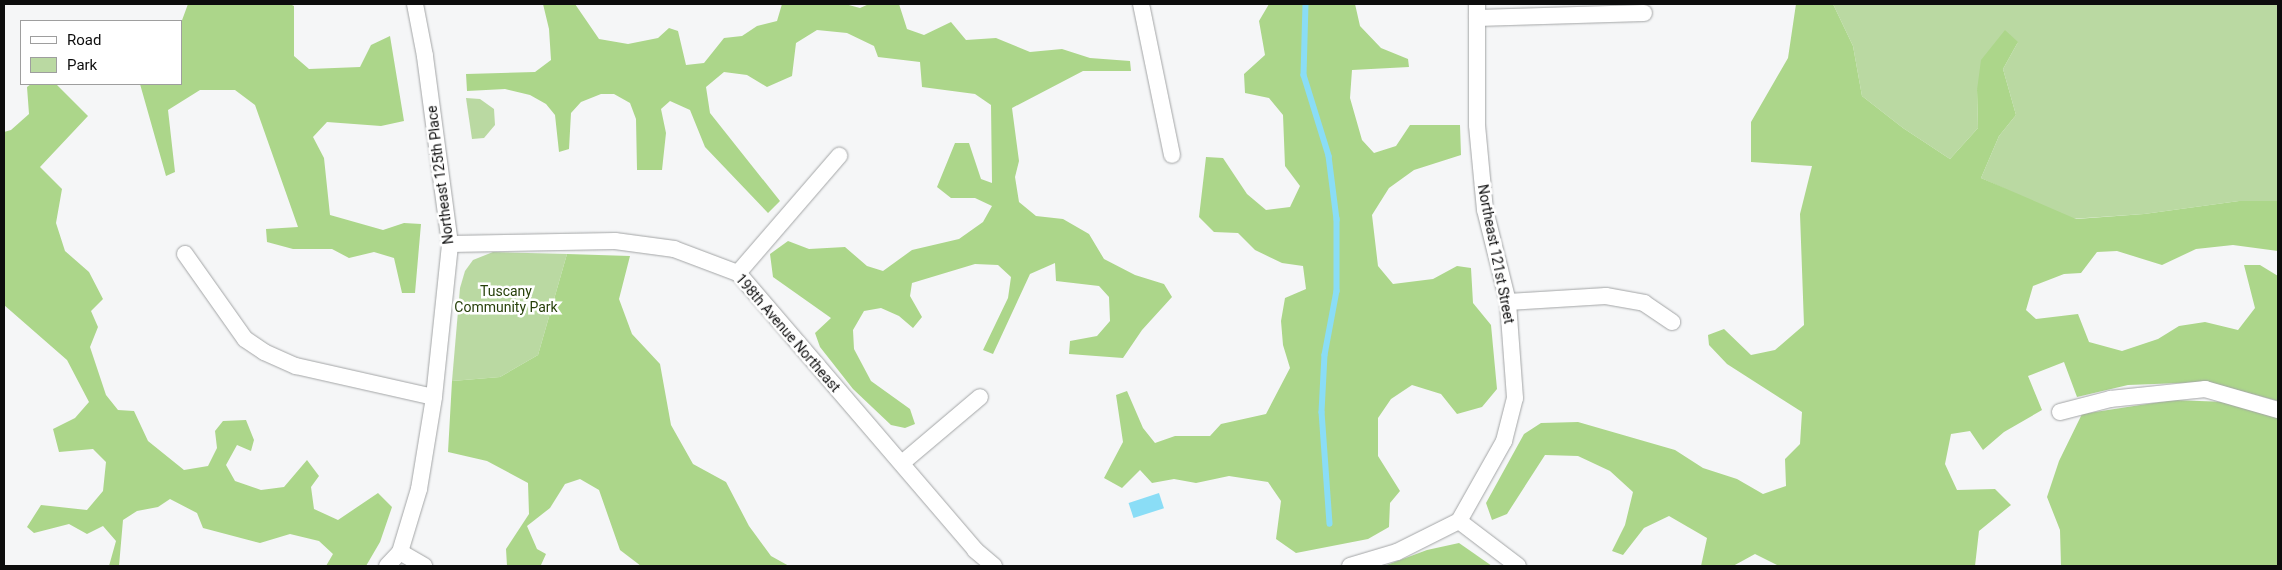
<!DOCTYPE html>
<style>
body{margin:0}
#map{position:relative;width:2282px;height:570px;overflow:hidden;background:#f5f6f7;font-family:Roboto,sans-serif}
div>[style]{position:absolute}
.green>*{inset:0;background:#bad9a2}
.forest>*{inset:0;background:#acd68a}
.water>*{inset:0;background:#8addf6;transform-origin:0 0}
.stream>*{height:5.5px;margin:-2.75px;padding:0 2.75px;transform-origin:2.75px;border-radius:2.75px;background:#8addf6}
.roads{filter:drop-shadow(0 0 1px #a3a5a6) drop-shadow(0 0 1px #a3a5a6)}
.minor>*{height:16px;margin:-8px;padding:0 8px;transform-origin:8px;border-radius:8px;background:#fff}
span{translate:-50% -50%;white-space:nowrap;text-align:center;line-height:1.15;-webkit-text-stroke:5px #fff;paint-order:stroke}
.street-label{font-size:14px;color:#0d0d0d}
.park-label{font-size:14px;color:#27400a}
.frame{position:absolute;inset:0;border:5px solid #0d0d0d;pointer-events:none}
.legend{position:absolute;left:20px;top:20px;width:162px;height:65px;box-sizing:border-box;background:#fff;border:1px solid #9e9e9e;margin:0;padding:6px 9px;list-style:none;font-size:15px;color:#0d0d0d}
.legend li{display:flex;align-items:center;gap:10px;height:25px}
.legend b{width:25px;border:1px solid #9e9e9e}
</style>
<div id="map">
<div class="green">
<i style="clip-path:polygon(1833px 4px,2278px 4px,2278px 201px,2239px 201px,2144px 214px,2071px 219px,1981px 178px,1999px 136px,2016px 115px,2003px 69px,2018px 42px,1977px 90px,1978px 128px,1950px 159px,1903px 128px,1862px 96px,1853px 46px)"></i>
<i style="clip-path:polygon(466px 98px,480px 99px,494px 109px,495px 125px,484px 138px,472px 139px)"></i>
<i style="clip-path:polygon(493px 252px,567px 254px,538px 355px,500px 377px,452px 381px,460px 288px,465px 271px,473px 260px)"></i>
</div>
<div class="forest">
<i style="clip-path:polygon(188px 4px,290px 4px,294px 6px,294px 56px,309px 69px,360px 67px,371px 45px,390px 36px,404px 121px,381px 126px,327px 122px,313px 137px,324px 158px,330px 215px,383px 230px,404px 223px,421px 224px,415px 293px,402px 293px,394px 258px,374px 252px,349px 258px,332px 249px,293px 249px,267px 242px,266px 229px,298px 227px,255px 105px,235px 90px,200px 90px,168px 110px,175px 172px,166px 176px,140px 84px,181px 84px,181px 23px)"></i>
<i style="clip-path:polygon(543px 4px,575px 4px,599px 39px,628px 44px,658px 38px,669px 28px,678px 31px,686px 65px,704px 63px,724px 38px,742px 36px,757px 26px,777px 21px,782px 4px,845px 4px,860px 8px,869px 4px,899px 4px,907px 29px,924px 35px,951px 22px,966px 40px,996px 38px,1030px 52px,1062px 49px,1090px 58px,1130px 61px,1131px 71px,1083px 71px,1012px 108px,1019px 161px,1015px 177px,1019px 202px,1036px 216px,1063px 219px,1089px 234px,1104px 259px,1135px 275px,1164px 284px,1172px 297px,1142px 330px,1123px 358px,1069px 354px,1070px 341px,1097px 336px,1110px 321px,1109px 297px,1099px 286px,1056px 281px,1055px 263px,1030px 274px,993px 354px,983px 350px,1008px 298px,1011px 277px,998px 265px,975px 264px,912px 283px,910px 296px,922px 317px,913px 328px,899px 316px,881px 308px,864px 311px,853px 330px,854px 349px,871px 381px,910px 409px,915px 424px,905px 428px,891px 425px,853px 389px,820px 347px,815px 333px,831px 318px,773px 277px,770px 254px,788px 241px,809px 249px,845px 247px,867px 266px,883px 271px,912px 250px,959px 239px,983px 222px,992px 206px,975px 198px,951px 198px,937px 187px,955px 143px,969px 143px,981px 179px,992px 183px,991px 105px,975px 94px,922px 87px,920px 62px,878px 57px,874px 46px,847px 33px,817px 30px,796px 43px,792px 76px,767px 87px,747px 75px,724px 72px,706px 87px,710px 113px,780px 201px,768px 213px,705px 147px,690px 110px,670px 101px,661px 109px,666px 133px,662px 170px,637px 170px,636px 119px,630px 103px,614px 94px,601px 94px,581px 102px,571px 113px,569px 149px,559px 152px,555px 115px,546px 104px,530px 95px,505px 89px,467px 91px,466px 74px,535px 72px,551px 60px,549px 29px)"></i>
<i style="clip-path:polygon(1269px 4px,1355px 4px,1360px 26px,1381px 48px,1408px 59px,1409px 67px,1352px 70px,1350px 98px,1362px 140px,1374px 153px,1396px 146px,1410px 125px,1460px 125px,1461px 155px,1414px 170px,1389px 188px,1372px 215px,1378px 266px,1393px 284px,1433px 279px,1457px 266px,1471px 268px,1473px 303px,1491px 325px,1497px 389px,1482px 407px,1457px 414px,1441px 394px,1412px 385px,1391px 399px,1378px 418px,1378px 456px,1400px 491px,1390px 503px,1389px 527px,1368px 539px,1296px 553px,1276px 539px,1281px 501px,1268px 482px,1229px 476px,1196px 483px,1174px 479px,1152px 483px,1140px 470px,1122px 488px,1104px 478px,1123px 442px,1116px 395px,1127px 391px,1143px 428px,1155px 443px,1175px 436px,1210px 436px,1221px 424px,1266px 414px,1290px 368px,1283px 345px,1281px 321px,1285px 298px,1306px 289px,1303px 266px,1282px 263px,1255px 250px,1238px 233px,1214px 232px,1199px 217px,1206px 157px,1223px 158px,1247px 194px,1266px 210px,1290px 207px,1300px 186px,1285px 166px,1283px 115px,1269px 98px,1245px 93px,1244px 74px,1265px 55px,1259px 21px)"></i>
<i style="clip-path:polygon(1796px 4px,1833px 4px,1853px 46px,1862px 96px,1903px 128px,1950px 159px,1978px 128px,1977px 90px,1981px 60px,2005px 30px,2018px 42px,2003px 69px,2016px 115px,1999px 136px,1981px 178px,2076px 219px,2144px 214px,2239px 201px,2278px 201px,2278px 251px,2233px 245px,2196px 249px,2162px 265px,2117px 251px,2097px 252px,2081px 273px,2064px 274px,2033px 286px,2026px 310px,2036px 319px,2078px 314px,2089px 342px,2122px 351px,2158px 339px,2179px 326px,2205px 322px,2238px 330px,2255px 308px,2244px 265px,2260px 265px,2278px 276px,2278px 401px,2207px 382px,2128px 385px,2077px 397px,2064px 362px,2028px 376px,2042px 410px,2004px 432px,1983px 450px,1970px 431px,1951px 434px,1945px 464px,1957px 490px,1995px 489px,2011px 505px,1979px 531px,1975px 566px,1779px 566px,1755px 554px,1733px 566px,1701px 566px,1707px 538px,1669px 516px,1644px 528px,1623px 555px,1612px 551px,1625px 525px,1633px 492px,1610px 471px,1578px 456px,1545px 455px,1507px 514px,1492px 520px,1486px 503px,1524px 434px,1541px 423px,1578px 422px,1675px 450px,1703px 468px,1737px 479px,1763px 494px,1786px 486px,1785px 459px,1800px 444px,1802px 412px,1727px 364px,1709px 345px,1708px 335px,1724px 329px,1751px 355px,1775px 350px,1804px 325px,1800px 214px,1812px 166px,1751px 162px,1751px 122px,1788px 58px)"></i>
<i style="clip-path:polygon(31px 84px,56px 84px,88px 116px,40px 167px,62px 189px,56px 223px,65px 251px,89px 272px,103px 299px,91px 311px,98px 327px,90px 347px,106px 395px,118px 410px,134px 411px,148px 441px,184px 470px,208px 466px,217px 448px,215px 431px,223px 421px,246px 420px,254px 440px,251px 451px,237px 445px,226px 465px,235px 481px,261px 490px,284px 487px,307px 460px,319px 476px,311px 487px,314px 509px,338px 520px,378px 493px,392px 507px,380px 542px,366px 566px,326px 566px,333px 554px,319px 541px,290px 534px,260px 543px,203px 528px,197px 513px,170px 499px,158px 507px,137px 511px,123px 520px,119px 566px,109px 566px,116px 541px,103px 526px,87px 534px,69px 524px,34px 533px,27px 527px,41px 505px,87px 510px,103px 491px,106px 462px,93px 449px,59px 452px,53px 429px,75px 418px,89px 402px,67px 360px,4px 305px,4px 132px,11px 130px,29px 114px,27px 87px)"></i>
<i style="clip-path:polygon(567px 254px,630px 256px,619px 299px,632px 334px,660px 364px,671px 425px,693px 464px,726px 482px,749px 526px,771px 556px,789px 566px,641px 566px,620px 550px,599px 490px,580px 479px,565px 484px,550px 508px,527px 526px,537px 549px,546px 554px,541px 565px,507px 566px,506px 549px,529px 514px,528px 483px,487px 461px,448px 452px,452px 381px,500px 377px,538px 355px)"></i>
<i style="clip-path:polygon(2173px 400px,2226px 402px,2278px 418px,2278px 566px,2061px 566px,2060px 530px,2047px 497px,2059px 461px,2082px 414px)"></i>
<i style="clip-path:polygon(1459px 543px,1492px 566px,1384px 566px,1427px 550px)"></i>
</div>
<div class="water">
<i style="left:1159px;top:493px;width:16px;height:32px;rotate:72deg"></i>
</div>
<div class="stream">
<i style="left:1306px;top:4px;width:71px;rotate:91.6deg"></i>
<i style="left:1304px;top:75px;width:85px;rotate:72.8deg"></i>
<i style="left:1329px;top:156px;width:64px;rotate:82.8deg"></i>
<i style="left:1337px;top:219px;width:72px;rotate:90deg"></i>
<i style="left:1337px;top:291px;width:65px;rotate:100.6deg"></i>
<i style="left:1325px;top:355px;width:57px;rotate:93deg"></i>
<i style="left:1322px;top:412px;width:112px;rotate:85.9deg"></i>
</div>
<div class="roads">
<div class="minor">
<i style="left:1141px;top:4px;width:154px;rotate:78.4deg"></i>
<i style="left:1477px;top:18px;width:167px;rotate:-1.7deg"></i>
<i style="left:450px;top:244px;width:165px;rotate:-1deg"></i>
<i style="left:615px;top:241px;width:60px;rotate:7.7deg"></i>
<i style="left:674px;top:249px;width:68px;rotate:20.6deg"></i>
<i style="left:738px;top:273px;width:365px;rotate:49.4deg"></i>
<i style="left:975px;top:550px;width:25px;rotate:40deg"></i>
<i style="left:185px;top:254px;width:104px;rotate:54.8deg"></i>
<i style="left:245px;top:339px;width:23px;rotate:34deg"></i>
<i style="left:264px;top:352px;width:35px;rotate:24deg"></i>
<i style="left:296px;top:366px;width:141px;rotate:12.7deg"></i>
<i style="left:738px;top:273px;width:155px;rotate:-49.2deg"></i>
<i style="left:1508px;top:302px;width:98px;rotate:-3.5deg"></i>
<i style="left:1606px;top:296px;width:39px;rotate:10deg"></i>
<i style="left:1644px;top:303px;width:34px;rotate:34deg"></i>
<i style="left:2060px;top:412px;width:52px;rotate:-14.6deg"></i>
<i style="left:2110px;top:399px;width:96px;rotate:-6deg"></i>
<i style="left:2205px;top:389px;width:76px;rotate:16deg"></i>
<i style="left:902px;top:463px;width:102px;rotate:-40.2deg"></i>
<i style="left:1459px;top:521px;width:92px;rotate:-60.6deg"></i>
<i style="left:1504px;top:441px;width:44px;rotate:-75.7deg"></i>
<i style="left:1515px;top:398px;width:96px;rotate:-94.2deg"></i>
<i style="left:1508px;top:302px;width:95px;rotate:-104deg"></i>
<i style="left:1485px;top:210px;width:85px;rotate:-95.4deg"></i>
<i style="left:1477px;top:125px;width:121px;rotate:-90deg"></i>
<i style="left:1459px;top:521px;width:74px;rotate:37.3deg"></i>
<i style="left:400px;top:552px;width:28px;rotate:30deg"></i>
<i style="left:387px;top:566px;width:19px;rotate:-47deg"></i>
<i style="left:400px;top:552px;width:66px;rotate:-73.2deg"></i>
<i style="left:419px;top:489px;width:93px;rotate:-80.7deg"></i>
<i style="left:434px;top:397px;width:154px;rotate:-84deg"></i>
<i style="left:450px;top:244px;width:190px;rotate:-97.6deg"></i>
<i style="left:425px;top:56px;width:53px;rotate:-100.9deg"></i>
<i style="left:1350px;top:566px;width:49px;rotate:-16.6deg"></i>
<i style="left:1397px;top:552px;width:69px;rotate:-26.6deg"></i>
</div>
</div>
<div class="street-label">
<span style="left:440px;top:175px;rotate:-97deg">Northeast 125th Place</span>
<span style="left:1496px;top:254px;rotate:79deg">Northeast 121st Street</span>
<span style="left:788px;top:333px;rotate:49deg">198th Avenue Northeast</span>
</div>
<div class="park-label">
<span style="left:506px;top:299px">Tuscany<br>Community Park</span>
</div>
<div class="frame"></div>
<ul class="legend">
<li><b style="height:6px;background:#fff"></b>Road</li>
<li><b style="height:14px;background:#bad9a2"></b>Park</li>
</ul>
</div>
